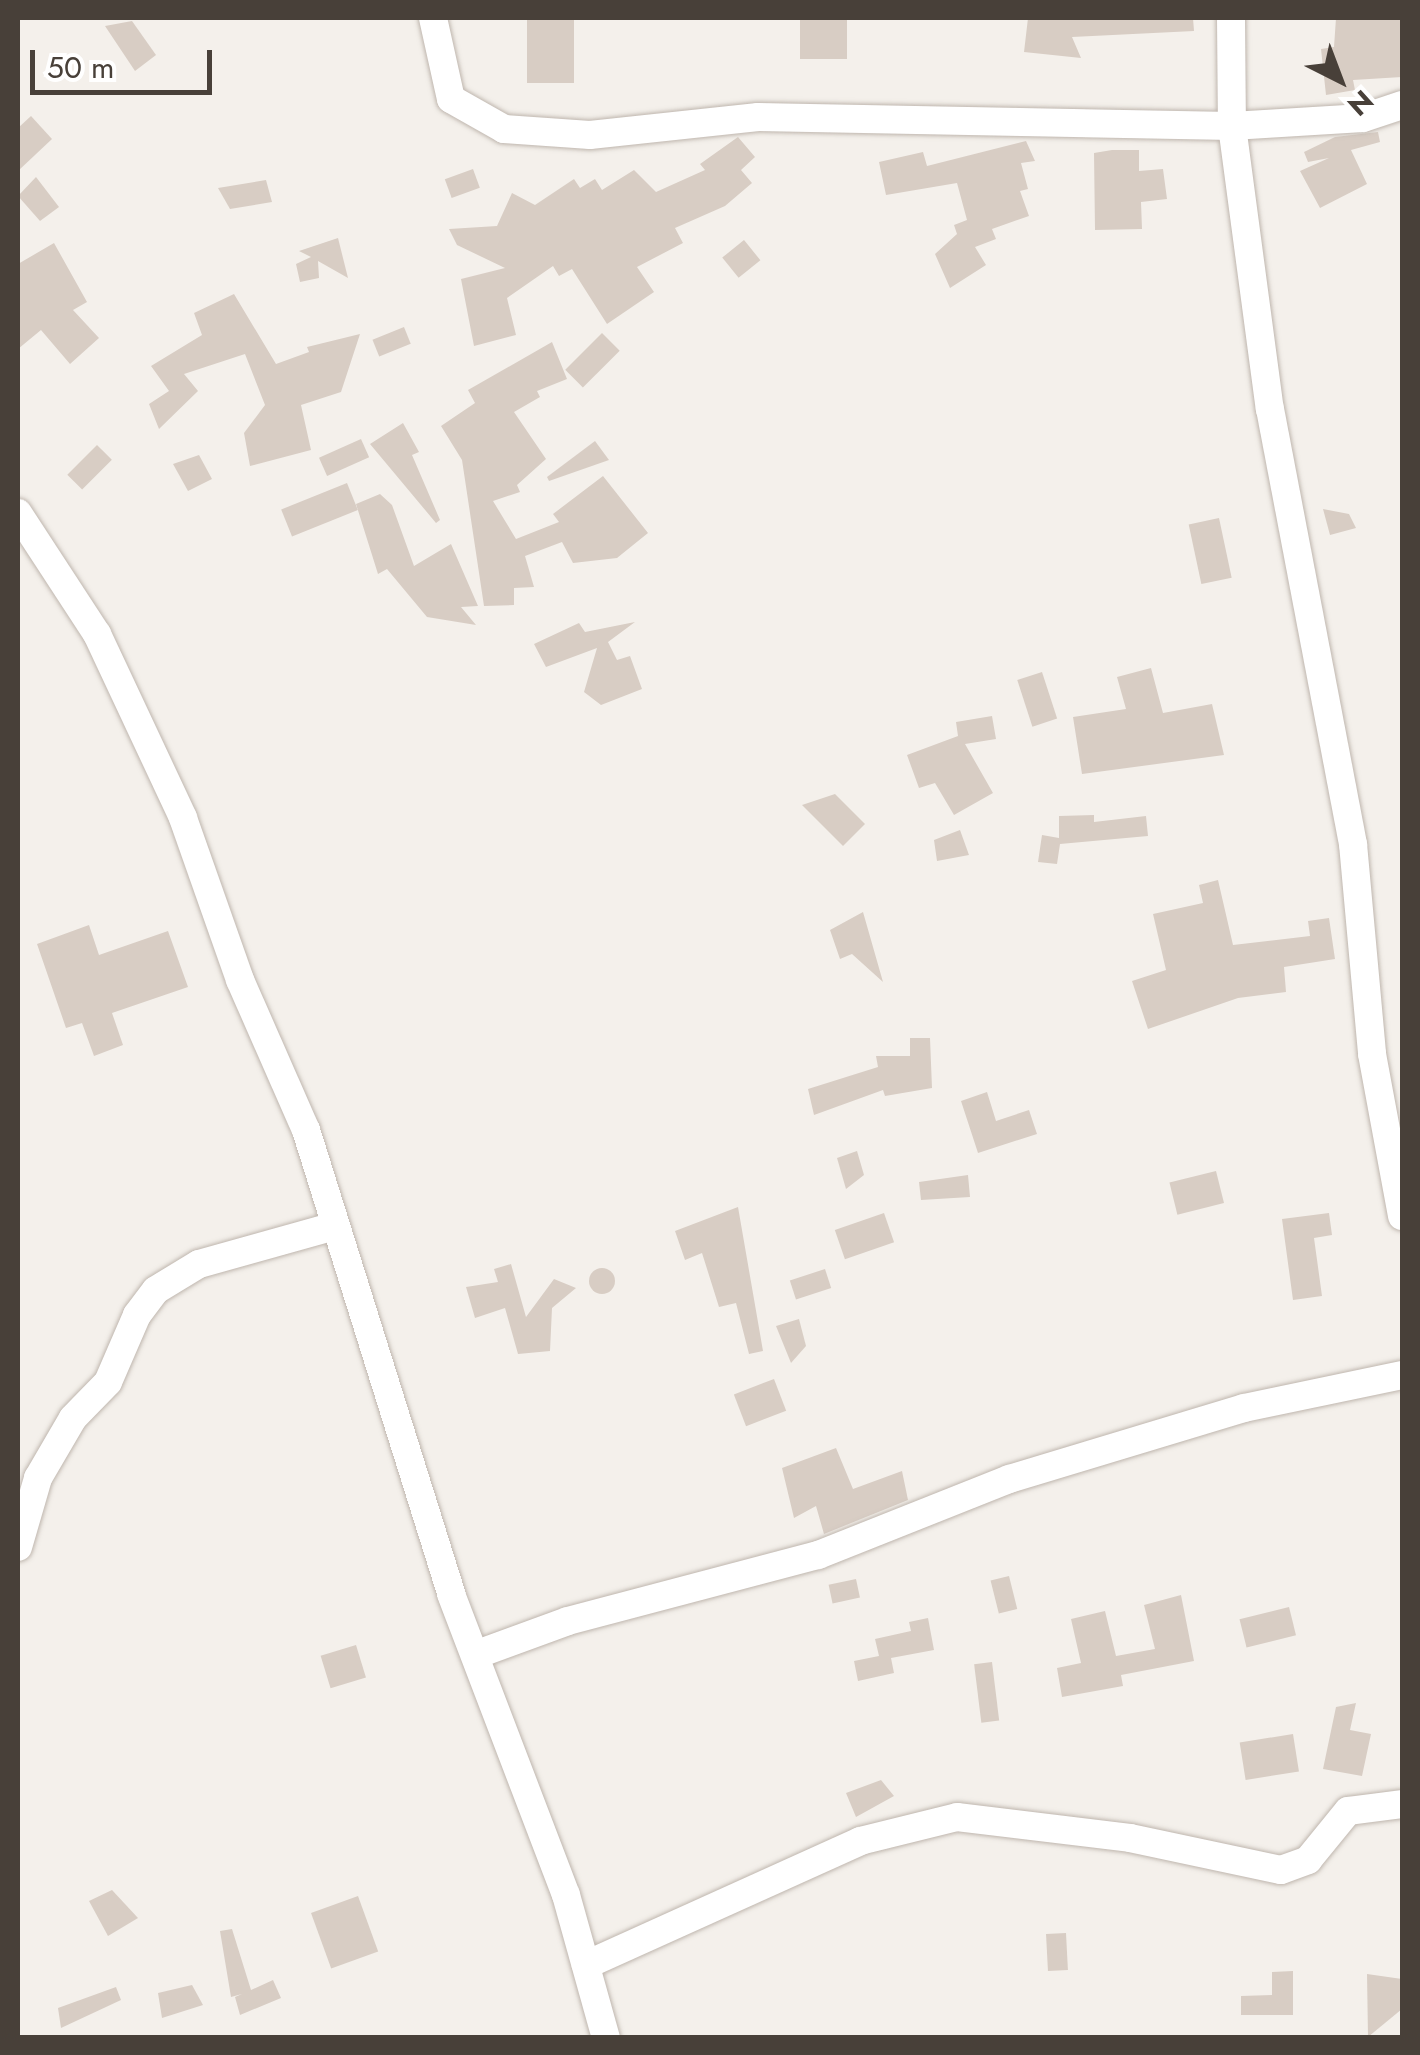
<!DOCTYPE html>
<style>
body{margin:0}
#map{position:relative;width:1420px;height:2055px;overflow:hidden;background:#f4f0eb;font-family:Jost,sans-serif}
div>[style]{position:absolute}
.building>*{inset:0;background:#d8cdc4;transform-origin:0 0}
.round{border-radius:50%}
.roads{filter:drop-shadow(0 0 2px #bfb6ae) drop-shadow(0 0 2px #bfb6ae)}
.street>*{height:28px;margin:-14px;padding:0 14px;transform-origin:14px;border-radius:14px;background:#fff}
span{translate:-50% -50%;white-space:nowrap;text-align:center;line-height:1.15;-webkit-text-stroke:8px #fff;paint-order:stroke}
.frame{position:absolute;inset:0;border:20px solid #484039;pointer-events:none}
.north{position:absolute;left:1290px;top:30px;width:100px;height:100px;-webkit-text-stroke:8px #fff;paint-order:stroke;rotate:138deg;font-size:28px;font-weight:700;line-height:40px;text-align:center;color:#484039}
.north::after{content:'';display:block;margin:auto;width:35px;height:45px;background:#484039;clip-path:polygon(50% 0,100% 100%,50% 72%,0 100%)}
.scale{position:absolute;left:30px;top:50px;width:182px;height:45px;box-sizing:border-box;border:5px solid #484039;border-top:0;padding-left:12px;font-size:30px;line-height:35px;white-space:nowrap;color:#484039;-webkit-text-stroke:8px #fff;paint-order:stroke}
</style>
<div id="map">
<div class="building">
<i style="left:527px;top:18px;width:47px;height:65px"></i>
<i style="left:800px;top:18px;width:47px;height:41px"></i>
<i style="clip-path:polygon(1028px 18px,1193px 18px,1194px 31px,1072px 37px,1081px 58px,1024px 52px)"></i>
<i style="clip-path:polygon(1336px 18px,1402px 18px,1402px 77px,1353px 80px,1355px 90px,1326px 95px,1321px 49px,1334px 47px)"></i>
<i style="clip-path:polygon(132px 21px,156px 55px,135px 71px,105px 26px)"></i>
<i style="clip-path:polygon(31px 116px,52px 139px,18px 171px,18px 128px)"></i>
<i style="clip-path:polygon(1378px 132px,1380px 142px,1351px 150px,1367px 184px,1320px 208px,1300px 171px,1329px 158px,1308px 162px,1304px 152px,1335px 137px)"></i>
<i style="clip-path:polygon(738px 137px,755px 157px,741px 170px,752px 183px,725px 206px,675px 228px,683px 243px,637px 267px,654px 292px,607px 324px,572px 269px,559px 276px,553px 266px,507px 298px,516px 335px,474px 346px,461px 279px,505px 268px,457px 245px,449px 229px,497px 226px,512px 193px,535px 205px,574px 179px,580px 188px,595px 179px,602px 190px,634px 170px,656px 192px,705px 170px,700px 164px)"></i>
<i style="clip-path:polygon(1026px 141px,1035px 161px,1021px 163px,1028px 189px,1020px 191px,1029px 216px,992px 229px,996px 239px,975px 247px,986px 265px,950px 288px,935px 254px,957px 234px,954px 225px,967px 220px,957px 183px,886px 195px,879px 162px,923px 152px,927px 166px)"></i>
<i style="clip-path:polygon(1112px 150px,1139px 150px,1139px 171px,1163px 169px,1167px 199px,1141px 202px,1142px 229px,1095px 230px,1094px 153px)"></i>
<i style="left:473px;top:169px;width:20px;height:30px;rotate:70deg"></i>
<i style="clip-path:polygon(36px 177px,59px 207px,40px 221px,18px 196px)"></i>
<i style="clip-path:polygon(266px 180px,272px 202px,230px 209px,218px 188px)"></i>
<i style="clip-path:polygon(338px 238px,348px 278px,318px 261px,319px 278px,300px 282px,296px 264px,311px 257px,299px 251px)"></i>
<i style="left:744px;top:240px;width:26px;height:28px;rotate:51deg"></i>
<i style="clip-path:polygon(54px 243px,87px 302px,73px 310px,99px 338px,70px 364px,41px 330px,18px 349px,18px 264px)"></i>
<i style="clip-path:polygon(234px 294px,276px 364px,309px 352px,307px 347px,360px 334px,341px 392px,301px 405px,311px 450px,250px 466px,244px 433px,265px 405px,245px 354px,184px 374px,198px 391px,159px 429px,149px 404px,169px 391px,151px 366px,202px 335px,194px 313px)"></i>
<i style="left:404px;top:327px;width:18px;height:34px;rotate:68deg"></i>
<i style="left:602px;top:333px;width:25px;height:52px;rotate:45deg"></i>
<i style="clip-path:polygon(552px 342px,567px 379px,537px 391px,540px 397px,514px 412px,546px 459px,517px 485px,520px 492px,493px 501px,516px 539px,559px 522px,553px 514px,603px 476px,648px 533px,617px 558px,573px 563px,562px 542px,525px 556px,534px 587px,514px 588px,514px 605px,484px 606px,462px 460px,441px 426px,475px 403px,468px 390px)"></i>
<i style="clip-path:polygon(403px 423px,419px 452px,412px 455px,440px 520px,436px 523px,370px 444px)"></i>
<i style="left:361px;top:439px;width:20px;height:46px;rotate:66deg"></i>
<i style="clip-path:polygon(595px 441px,609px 460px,549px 481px,547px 477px)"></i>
<i style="left:97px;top:445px;width:21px;height:42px;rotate:45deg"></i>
<i style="clip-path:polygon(199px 455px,212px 479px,188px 491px,173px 464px)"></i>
<i style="left:347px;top:483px;width:29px;height:71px;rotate:68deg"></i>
<i style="clip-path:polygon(380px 494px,392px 505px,414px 566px,451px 544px,478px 606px,461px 607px,476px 625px,427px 617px,387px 569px,378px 574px,356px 504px)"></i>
<i style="clip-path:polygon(1323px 509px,1349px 514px,1356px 528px,1330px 535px)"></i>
<i style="left:1219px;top:518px;width:61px;height:31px;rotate:78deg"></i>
<i style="clip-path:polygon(635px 622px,608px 642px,617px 660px,630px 656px,642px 689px,601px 705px,584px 692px,597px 648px,546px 667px,534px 644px,579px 623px,585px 632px)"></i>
<i style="clip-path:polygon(1151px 668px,1163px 713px,1212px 704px,1224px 755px,1082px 774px,1073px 717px,1126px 709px,1117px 677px)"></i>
<i style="left:1042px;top:672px;width:49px;height:26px;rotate:72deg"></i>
<i style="clip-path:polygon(992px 716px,996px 739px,965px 744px,993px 793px,954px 815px,935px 783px,919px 788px,907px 755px,958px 736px,956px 722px)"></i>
<i style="clip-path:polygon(835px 794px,865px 824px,843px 846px,802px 805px)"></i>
<i style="clip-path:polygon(1094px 815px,1094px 822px,1146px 816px,1148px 836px,1060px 844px,1057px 864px,1038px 862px,1042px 835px,1059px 838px,1059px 816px)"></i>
<i style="clip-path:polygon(960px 830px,969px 855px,937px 861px,934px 840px)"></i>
<i style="clip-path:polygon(1218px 880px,1233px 945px,1310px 936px,1308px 921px,1329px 918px,1335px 959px,1284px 967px,1286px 992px,1238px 998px,1148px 1029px,1132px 981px,1166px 970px,1153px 914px,1203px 903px,1199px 885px)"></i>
<i style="clip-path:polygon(863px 912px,883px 982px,852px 954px,840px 959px,830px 930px)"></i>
<i style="clip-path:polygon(89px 925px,99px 955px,168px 931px,188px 987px,112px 1013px,123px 1045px,94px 1056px,82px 1023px,66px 1028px,37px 944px)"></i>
<i style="clip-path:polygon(910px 1038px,930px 1038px,932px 1088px,885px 1096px,883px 1090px,814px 1115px,808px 1089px,878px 1067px,876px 1056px,910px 1056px)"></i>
<i style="clip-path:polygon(987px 1092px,996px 1121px,1029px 1110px,1037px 1134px,978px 1153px,961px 1101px)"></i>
<i style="clip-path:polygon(857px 1151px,864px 1175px,846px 1189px,837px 1158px)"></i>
<i style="left:1216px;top:1171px;width:33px;height:48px;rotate:76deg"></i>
<i style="clip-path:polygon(968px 1175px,970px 1197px,921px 1200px,919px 1182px)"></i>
<i style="clip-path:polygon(738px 1207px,763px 1351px,749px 1354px,736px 1303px,719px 1307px,702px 1253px,685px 1260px,675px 1231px)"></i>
<i style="left:884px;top:1213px;width:31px;height:52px;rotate:71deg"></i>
<i style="clip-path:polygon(1329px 1213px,1332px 1235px,1314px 1238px,1322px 1296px,1293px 1300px,1282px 1219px)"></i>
<i style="clip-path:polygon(511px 1264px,526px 1317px,554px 1279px,576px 1288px,552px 1308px,550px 1351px,518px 1354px,505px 1308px,475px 1318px,466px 1287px,498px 1282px,494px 1269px)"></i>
<i class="round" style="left:589px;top:1268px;width:26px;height:26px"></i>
<i style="left:825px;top:1269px;width:20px;height:37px;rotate:72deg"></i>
<i style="clip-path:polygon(799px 1319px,806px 1346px,791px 1363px,776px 1326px)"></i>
<i style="left:774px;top:1379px;width:34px;height:43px;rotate:69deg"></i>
<i style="clip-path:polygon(836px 1448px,853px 1489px,902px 1471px,908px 1500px,824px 1534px,816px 1506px,794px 1518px,782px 1468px)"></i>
<i style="left:1009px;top:1576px;width:34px;height:19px;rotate:76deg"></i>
<i style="left:856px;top:1579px;width:19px;height:28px;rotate:78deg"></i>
<i style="clip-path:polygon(1181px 1595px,1194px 1661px,1121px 1675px,1123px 1686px,1062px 1697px,1057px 1668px,1081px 1663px,1071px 1619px,1105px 1611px,1116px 1656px,1155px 1649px,1144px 1605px)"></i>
<i style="left:1289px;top:1607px;width:29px;height:51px;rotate:76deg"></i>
<i style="clip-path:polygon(928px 1618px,934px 1650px,891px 1658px,894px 1673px,858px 1681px,854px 1661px,879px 1656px,875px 1639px,911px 1631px,909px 1622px)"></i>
<i style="left:356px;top:1645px;width:34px;height:37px;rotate:73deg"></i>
<i style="left:992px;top:1662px;width:59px;height:18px;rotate:83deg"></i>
<i style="clip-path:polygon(1356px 1703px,1350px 1730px,1371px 1734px,1362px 1776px,1323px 1769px,1336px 1707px)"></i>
<i style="left:1293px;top:1734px;width:38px;height:54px;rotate:81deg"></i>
<i style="clip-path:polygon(881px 1780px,894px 1796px,856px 1817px,846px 1793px)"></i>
<i style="clip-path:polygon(112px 1890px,138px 1918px,108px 1936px,89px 1901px)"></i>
<i style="left:358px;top:1896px;width:59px;height:50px;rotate:70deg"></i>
<i style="clip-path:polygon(232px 1929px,251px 1990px,273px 1980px,281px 1998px,240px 2015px,235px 1997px,242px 1994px,231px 1997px,220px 1931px)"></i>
<i style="left:1066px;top:1933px;width:37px;height:20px;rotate:87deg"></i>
<i style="clip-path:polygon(1293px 1971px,1293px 2015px,1241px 2015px,1241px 1996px,1272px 1995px,1272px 1972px)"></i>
<i style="clip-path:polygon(1367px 1974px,1402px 1979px,1402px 2009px,1368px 2037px)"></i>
<i style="clip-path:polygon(192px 1985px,203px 2005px,162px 2018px,158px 1993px)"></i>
<i style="clip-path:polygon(116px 1987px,121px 2000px,61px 2028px,58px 2008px)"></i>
</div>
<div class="roads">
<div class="street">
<i style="left:433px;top:18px;width:83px;rotate:77.5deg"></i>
<i style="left:451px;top:99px;width:61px;rotate:29.5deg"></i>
<i style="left:504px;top:129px;width:86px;rotate:4deg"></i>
<i style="left:590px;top:135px;width:169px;rotate:-6.1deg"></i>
<i style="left:758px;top:117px;width:474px;rotate:1.1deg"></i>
<i style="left:1232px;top:126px;width:131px;rotate:-3.5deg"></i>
<i style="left:1363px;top:118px;width:41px;rotate:-18.4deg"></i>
<i style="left:1231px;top:18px;width:108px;rotate:89.5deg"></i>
<i style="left:1232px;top:126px;width:286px;rotate:82.4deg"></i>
<i style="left:1270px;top:409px;width:443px;rotate:79.2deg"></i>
<i style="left:1353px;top:844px;width:211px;rotate:84.8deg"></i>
<i style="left:1372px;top:1054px;width:165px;rotate:79.5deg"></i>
<i style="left:18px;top:513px;width:145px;rotate:56.9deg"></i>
<i style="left:97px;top:634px;width:203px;rotate:64.9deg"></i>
<i style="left:183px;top:818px;width:172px;rotate:70.6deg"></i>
<i style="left:240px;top:980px;width:164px;rotate:66.3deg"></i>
<i style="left:306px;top:1130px;width:486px;rotate:72.6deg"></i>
<i style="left:451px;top:1594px;width:322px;rotate:69.1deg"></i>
<i style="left:566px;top:1895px;width:148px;rotate:74.4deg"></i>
<i style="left:18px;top:1547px;width:72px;rotate:-73.8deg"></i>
<i style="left:38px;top:1478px;width:69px;rotate:-59.7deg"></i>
<i style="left:73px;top:1418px;width:50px;rotate:-45.8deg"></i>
<i style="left:108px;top:1382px;width:73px;rotate:-66.6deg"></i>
<i style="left:137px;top:1315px;width:31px;rotate:-53deg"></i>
<i style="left:156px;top:1290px;width:50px;rotate:-31.2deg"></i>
<i style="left:199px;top:1264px;width:141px;rotate:-15.6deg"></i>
<i style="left:475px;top:1655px;width:99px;rotate:-20.1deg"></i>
<i style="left:568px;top:1621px;width:259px;rotate:-14.8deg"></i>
<i style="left:818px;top:1555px;width:206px;rotate:-21.7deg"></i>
<i style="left:1009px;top:1479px;width:245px;rotate:-16.8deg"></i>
<i style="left:1244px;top:1408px;width:161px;rotate:-11.8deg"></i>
<i style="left:586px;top:1965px;width:301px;rotate:-24.3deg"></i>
<i style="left:860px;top:1841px;width:100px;rotate:-13.9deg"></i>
<i style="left:957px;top:1817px;width:174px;rotate:6.9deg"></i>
<i style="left:1130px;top:1838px;width:154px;rotate:12deg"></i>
<i style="left:1281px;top:1870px;width:29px;rotate:-20deg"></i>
<i style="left:1308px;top:1860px;width:63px;rotate:-50.8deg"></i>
<i style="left:1348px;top:1811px;width:54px;rotate:-7.4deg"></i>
</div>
</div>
<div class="frame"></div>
<div class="north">N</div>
<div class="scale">50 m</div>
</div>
